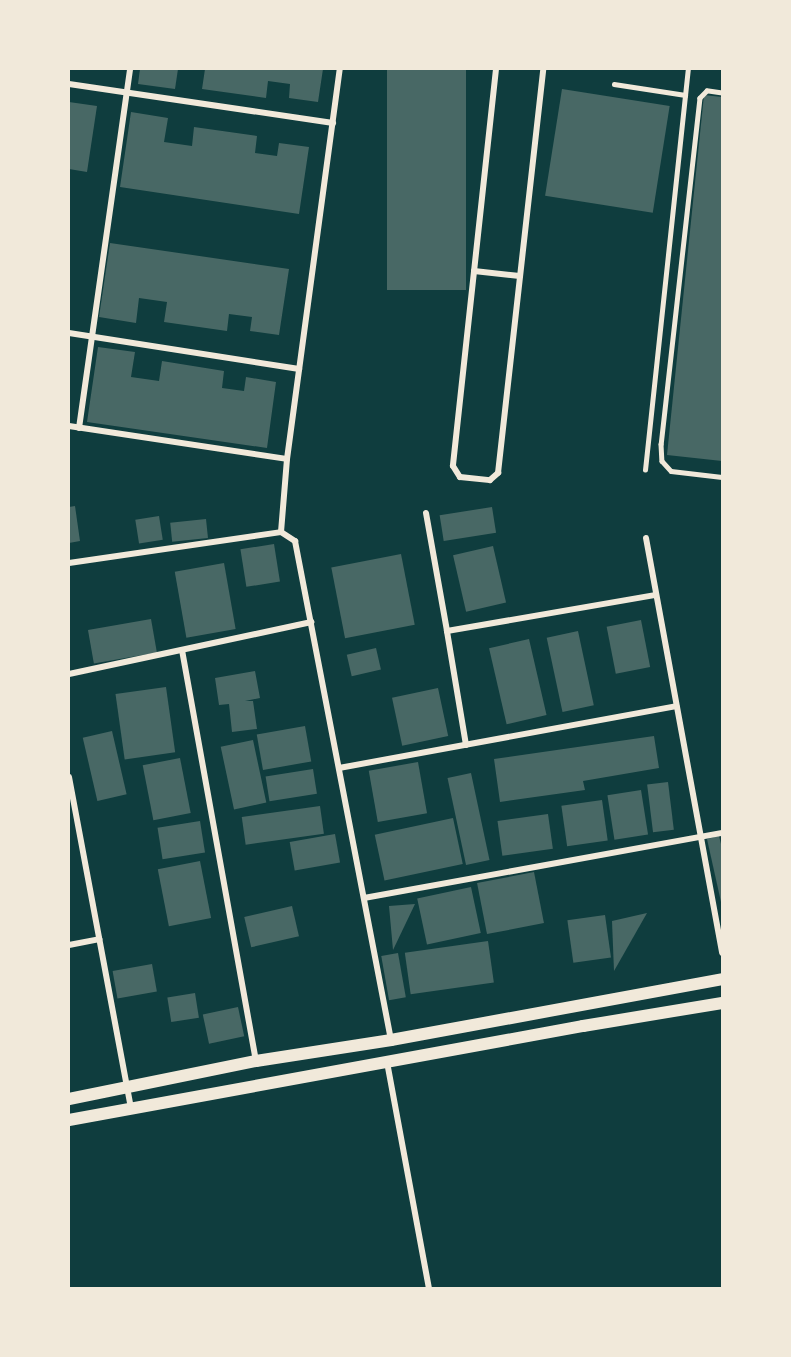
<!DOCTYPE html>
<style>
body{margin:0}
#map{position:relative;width:791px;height:1357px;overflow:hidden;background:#0f3d3e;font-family:Overpass,sans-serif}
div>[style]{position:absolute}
.building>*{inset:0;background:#486865;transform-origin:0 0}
.service>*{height:4.5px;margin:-2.25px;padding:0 2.25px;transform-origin:2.25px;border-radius:2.25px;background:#f1e9da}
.minor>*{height:6px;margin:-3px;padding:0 3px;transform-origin:3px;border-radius:3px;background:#f1e9da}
.secondary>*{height:12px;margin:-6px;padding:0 6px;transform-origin:6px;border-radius:6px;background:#f1e9da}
span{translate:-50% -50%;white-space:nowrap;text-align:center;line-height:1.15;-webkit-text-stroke:5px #f1e9da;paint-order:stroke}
.frame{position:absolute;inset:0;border:70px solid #f1e9da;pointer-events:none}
</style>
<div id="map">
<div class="building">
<i style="clip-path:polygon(140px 69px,178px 69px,175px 89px,138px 84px)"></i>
<i style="clip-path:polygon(205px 69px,323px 69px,318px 102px,289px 98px,290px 84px,268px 81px,266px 98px,202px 89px)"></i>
<i style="left:387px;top:69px;width:79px;height:221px"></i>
<i style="left:562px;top:89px;width:109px;height:108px;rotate:9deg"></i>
<i style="clip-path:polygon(704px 95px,722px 97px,722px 461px,667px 455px)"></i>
<i style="clip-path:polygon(69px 102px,97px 106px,87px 172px,69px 169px)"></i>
<i style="clip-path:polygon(131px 112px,168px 118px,164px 142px,192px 146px,194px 127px,257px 136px,255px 153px,277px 156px,279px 143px,309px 147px,299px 214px,120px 187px)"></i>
<i style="clip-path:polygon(110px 243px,289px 269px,279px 335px,250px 331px,252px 317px,229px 314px,227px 331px,164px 322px,167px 302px,139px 298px,136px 323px,99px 317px)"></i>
<i style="clip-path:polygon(98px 347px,135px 352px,131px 377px,159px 381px,162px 361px,224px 371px,222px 388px,244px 391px,246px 377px,276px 382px,267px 448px,87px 422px)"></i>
<i style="clip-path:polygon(75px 506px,80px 541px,69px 543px,69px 507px)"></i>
<i style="left:492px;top:507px;width:26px;height:53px;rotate:81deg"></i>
<i style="left:159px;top:516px;width:24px;height:24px;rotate:81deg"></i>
<i style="left:206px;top:519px;width:19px;height:36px;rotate:84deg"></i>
<i style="left:274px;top:544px;width:38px;height:34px;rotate:81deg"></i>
<i style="left:493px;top:546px;width:58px;height:41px;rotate:77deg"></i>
<i style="left:401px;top:554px;width:72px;height:71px;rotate:79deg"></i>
<i style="left:224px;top:563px;width:67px;height:50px;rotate:80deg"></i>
<i style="left:151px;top:619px;width:34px;height:64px;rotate:80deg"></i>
<i style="left:641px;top:620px;width:48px;height:35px;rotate:79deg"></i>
<i style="left:578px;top:631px;width:76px;height:32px;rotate:78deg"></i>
<i style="left:529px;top:639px;width:78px;height:41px;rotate:77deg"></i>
<i style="left:376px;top:648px;width:22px;height:30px;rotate:77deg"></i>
<i style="clip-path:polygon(255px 671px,260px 698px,245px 701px,253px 701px,257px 729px,232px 732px,229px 704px,219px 705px,215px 678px)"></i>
<i style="left:166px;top:687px;width:66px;height:51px;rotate:82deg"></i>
<i style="left:438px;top:688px;width:49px;height:47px;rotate:78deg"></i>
<i style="left:305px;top:726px;width:36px;height:49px;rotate:80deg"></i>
<i style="left:112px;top:731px;width:65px;height:30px;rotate:77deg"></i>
<i style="clip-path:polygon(654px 736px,659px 768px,583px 781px,585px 790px,500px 802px,494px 759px)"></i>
<i style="left:253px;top:740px;width:64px;height:33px;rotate:78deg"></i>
<i style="left:180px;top:758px;width:56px;height:38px;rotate:79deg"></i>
<i style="left:418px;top:762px;width:52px;height:50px;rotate:80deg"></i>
<i style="left:313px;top:769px;width:25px;height:48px;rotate:81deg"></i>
<i style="left:471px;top:773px;width:89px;height:24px;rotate:78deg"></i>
<i style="left:668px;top:782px;width:48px;height:21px;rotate:83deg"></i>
<i style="left:641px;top:790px;width:45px;height:34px;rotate:81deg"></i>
<i style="left:602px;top:800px;width:41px;height:41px;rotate:82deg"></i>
<i style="left:320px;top:806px;width:28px;height:79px;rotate:82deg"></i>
<i style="left:548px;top:814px;width:35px;height:51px;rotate:82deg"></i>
<i style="left:453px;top:818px;width:47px;height:80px;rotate:78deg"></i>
<i style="left:200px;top:821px;width:32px;height:43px;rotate:81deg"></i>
<i style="left:335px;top:834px;width:29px;height:46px;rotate:80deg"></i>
<i style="clip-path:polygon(719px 836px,722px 848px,721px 902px,707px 839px)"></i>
<i style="left:200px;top:861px;width:58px;height:43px;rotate:79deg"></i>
<i style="left:534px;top:872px;width:52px;height:58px;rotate:79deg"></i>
<i style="left:471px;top:887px;width:47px;height:55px;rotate:78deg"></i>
<i style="clip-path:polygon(415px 904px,393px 950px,389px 906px)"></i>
<i style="left:292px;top:906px;width:31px;height:49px;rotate:77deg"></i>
<i style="clip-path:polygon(647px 913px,614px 971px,612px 921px)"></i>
<i style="left:605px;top:915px;width:43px;height:38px;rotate:82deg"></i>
<i style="left:488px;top:941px;width:42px;height:84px;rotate:82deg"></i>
<i style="left:398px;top:953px;width:45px;height:17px;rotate:80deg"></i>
<i style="left:152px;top:964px;width:28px;height:40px;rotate:80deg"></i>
<i style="left:195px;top:993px;width:25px;height:28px;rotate:81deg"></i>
<i style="left:238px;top:1007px;width:30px;height:36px;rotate:78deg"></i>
</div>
<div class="service">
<i style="left:614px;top:84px;width:72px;rotate:8.8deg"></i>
<i style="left:722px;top:93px;width:15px;rotate:-172deg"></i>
<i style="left:707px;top:91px;width:10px;rotate:135deg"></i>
<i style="left:700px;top:98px;width:348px;rotate:96.4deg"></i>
<i style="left:661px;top:444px;width:17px;rotate:87deg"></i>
<i style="left:662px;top:461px;width:13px;rotate:48deg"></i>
<i style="left:671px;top:471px;width:51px;rotate:6.7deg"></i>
<i style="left:645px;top:470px;width:403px;rotate:-83.9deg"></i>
</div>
<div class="minor">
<i style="left:496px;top:69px;width:399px;rotate:96.2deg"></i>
<i style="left:453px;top:466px;width:13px;rotate:58deg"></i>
<i style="left:460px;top:477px;width:30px;rotate:6deg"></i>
<i style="left:490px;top:480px;width:11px;rotate:-41deg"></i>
<i style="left:498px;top:473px;width:406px;rotate:-83.6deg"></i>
<i style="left:69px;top:84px;width:267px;rotate:8.4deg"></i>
<i style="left:474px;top:271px;width:46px;rotate:6.2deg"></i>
<i style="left:69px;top:333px;width:233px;rotate:8.9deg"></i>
<i style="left:69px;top:426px;width:220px;rotate:8.6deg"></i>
<i style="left:79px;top:428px;width:363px;rotate:-81.9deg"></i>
<i style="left:426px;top:513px;width:120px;rotate:79.9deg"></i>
<i style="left:281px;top:532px;width:73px;rotate:-85.3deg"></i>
<i style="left:287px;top:459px;width:394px;rotate:-82.3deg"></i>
<i style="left:646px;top:538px;width:422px;rotate:79.6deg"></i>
<i style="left:69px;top:563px;width:214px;rotate:-8.3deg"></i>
<i style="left:281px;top:532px;width:17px;rotate:33deg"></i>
<i style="left:295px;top:541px;width:508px;rotate:79.11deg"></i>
<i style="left:182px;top:650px;width:418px;rotate:79.8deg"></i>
<i style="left:69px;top:674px;width:248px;rotate:-12.1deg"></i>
<i style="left:466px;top:745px;width:116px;rotate:-99.5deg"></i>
<i style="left:447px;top:631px;width:212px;rotate:-9.8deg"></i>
<i style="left:339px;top:768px;width:343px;rotate:-10.4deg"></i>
<i style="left:69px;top:777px;width:338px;rotate:79.4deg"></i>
<i style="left:364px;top:898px;width:364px;rotate:-10.3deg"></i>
<i style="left:69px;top:945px;width:31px;rotate:-11deg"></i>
<i style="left:387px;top:1062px;width:230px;rotate:79.5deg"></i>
</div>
<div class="secondary">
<i style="left:69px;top:1099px;width:191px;rotate:-11.5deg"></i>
<i style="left:256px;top:1061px;width:137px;rotate:-8.8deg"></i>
<i style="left:391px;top:1040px;width:337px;rotate:-10.4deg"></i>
<i style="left:69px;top:1120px;width:523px;rotate:-10.36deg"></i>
<i style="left:583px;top:1026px;width:141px;rotate:-9.4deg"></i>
</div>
<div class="frame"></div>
</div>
